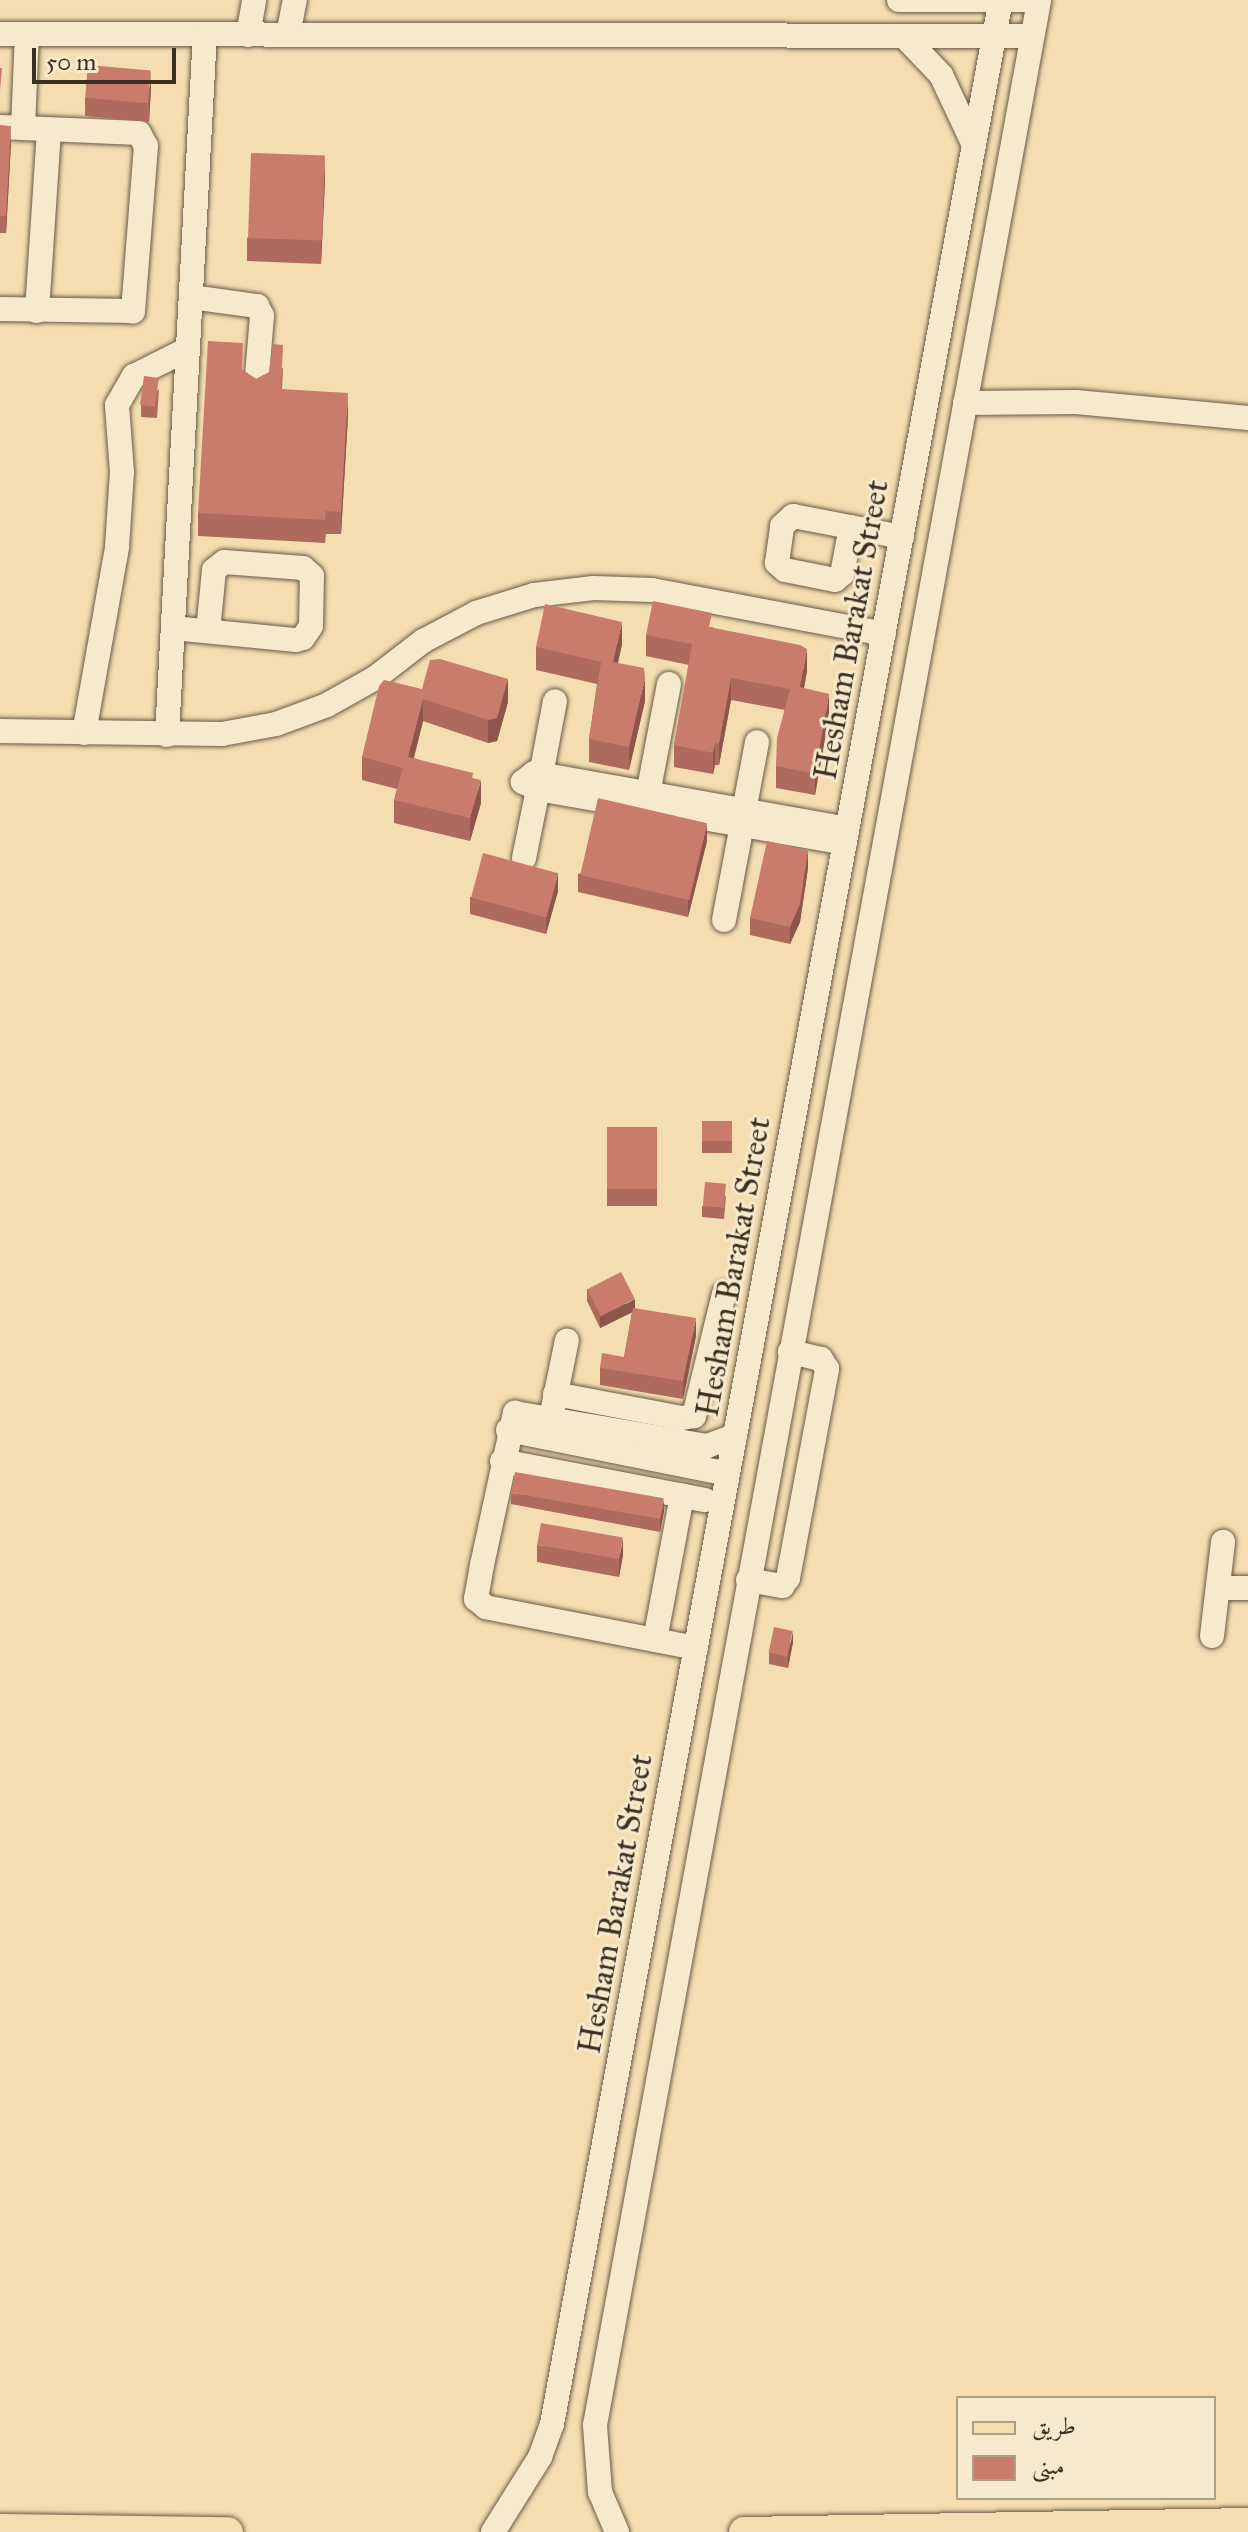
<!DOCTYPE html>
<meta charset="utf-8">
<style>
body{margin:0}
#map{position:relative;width:1248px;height:2532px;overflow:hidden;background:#f3ddb1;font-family:"IM FELL Great Primer",Amiri,serif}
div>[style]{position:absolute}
.roads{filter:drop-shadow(0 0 2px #695a46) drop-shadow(0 0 2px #695a46)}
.minor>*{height:24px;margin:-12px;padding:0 12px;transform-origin:12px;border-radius:12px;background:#f7e9cc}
.major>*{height:30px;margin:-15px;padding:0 15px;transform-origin:15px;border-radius:15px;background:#f3ddb1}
.wall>*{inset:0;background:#ad6a5d;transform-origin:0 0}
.shaded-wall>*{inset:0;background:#8d564c}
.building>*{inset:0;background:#c97b6c;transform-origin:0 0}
span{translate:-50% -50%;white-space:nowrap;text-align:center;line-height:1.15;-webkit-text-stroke:6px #f7e9cc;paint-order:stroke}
.street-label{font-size:32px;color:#3b2f23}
.legend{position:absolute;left:956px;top:2396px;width:260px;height:104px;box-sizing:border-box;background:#f7e9cc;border:2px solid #ac9f88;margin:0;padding:10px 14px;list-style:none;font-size:24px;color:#3b2f23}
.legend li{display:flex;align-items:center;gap:16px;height:40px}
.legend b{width:40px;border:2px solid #ac9f88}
.scale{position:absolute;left:32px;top:48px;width:144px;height:36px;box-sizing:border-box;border:4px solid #3b2f23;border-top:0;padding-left:10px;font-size:24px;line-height:28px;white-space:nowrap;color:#3b2f23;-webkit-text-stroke:6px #f7e9cc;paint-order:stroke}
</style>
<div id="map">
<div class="roads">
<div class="minor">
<i style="left:0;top:34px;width:1032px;rotate:0.11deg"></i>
<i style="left:248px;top:35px;width:36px;rotate:-80deg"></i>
<i style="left:288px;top:35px;width:36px;rotate:-79deg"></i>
<i style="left:904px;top:36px;width:54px;rotate:46.5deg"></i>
<i style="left:941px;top:75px;width:75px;rotate:64.8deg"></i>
<i style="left:0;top:127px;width:139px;rotate:2.5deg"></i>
<i style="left:139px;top:133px;width:15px;rotate:62deg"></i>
<i style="left:146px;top:146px;width:166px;rotate:94.5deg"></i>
<i style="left:133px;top:311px;width:133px;rotate:-179.1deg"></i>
<i style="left:23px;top:128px;width:94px;rotate:-87.6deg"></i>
<i style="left:191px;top:297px;width:67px;rotate:7.8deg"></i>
<i style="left:257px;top:306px;width:11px;rotate:63deg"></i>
<i style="left:262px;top:316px;width:71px;rotate:94.8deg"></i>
<i style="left:37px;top:311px;width:182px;rotate:-86.2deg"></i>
<i style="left:965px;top:403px;width:111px;rotate:-0.5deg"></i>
<i style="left:1076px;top:402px;width:173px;rotate:5.3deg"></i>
<i style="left:851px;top:527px;width:48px;rotate:100.8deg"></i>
<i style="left:842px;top:574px;width:9px;rotate:139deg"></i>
<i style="left:835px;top:580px;width:51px;rotate:-168.7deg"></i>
<i style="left:785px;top:570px;width:11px;rotate:-139deg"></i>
<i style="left:777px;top:563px;width:37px;rotate:-82deg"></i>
<i style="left:782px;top:526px;width:15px;rotate:-42deg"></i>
<i style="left:793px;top:516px;width:111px;rotate:10.9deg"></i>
<i style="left:173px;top:628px;width:124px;rotate:5.6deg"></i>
<i style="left:296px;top:640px;width:7px;rotate:-16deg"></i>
<i style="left:303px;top:638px;width:14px;rotate:-56deg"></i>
<i style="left:311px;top:626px;width:50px;rotate:-88.9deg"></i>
<i style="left:312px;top:576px;width:12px;rotate:-138deg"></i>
<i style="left:303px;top:568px;width:79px;rotate:-175.7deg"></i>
<i style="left:224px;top:562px;width:13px;rotate:141deg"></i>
<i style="left:214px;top:570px;width:61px;rotate:95.6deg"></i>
<i style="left:0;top:731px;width:222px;rotate:0.8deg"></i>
<i style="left:222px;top:734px;width:55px;rotate:-10.5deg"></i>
<i style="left:276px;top:724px;width:54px;rotate:-20.4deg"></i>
<i style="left:327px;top:705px;width:55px;rotate:-29.4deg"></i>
<i style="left:375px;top:678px;width:61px;rotate:-37.6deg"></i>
<i style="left:423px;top:641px;width:60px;rotate:-27.8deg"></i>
<i style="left:476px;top:613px;width:61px;rotate:-17.2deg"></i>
<i style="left:534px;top:595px;width:60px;rotate:-6.7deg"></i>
<i style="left:594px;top:588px;width:58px;rotate:2deg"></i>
<i style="left:652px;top:590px;width:236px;rotate:10.7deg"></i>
<i style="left:84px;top:733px;width:189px;rotate:-79.9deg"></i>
<i style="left:117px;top:547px;width:75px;rotate:-86.2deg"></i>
<i style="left:122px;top:472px;width:67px;rotate:-94.3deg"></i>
<i style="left:117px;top:405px;width:34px;rotate:-60deg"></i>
<i style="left:134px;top:376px;width:60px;rotate:-26.6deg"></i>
<i style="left:167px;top:735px;width:702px;rotate:-86.9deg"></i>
<i style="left:541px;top:775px;width:75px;rotate:-79.3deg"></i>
<i style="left:648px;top:794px;width:112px;rotate:-79.2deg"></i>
<i style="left:744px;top:811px;width:70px;rotate:-79.3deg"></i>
<i style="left:845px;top:843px;width:312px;rotate:-170deg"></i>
<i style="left:538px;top:789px;width:17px;rotate:-155deg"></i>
<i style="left:523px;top:782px;width:14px;rotate:-39deg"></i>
<i style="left:534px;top:773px;width:318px;rotate:10.1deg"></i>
<i style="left:524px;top:858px;width:70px;rotate:-78.5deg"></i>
<i style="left:724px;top:920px;width:97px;rotate:-79.3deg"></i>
<i style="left:555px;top:1394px;width:129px;rotate:10.7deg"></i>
<i style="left:682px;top:1418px;width:12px;rotate:-9deg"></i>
<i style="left:694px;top:1416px;width:126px;rotate:-76.2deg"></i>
<i style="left:553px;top:1408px;width:69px;rotate:-78.4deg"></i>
<i style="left:508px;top:1430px;width:224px;rotate:11.3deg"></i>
<i style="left:502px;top:1461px;width:207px;rotate:10.9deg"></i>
<i style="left:748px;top:1580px;width:35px;rotate:10deg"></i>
<i style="left:782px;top:1586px;width:10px;rotate:-53deg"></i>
<i style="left:788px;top:1578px;width:213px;rotate:-79.4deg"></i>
<i style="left:827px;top:1369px;width:12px;rotate:-121deg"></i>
<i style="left:821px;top:1359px;width:32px;rotate:-167deg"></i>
<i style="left:1218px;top:1588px;width:30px"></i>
<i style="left:1212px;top:1636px;width:95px;rotate:-83.3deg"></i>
<i style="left:655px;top:1640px;width:147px;rotate:-79.4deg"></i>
<i style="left:696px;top:1648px;width:214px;rotate:-169deg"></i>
<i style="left:486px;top:1607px;width:13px;rotate:-141deg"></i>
<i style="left:476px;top:1599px;width:35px;rotate:-80deg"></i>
<i style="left:482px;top:1565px;width:156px;rotate:-77.8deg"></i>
<i style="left:515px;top:1413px;width:195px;rotate:9.8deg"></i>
<i style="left:707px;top:1446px;width:30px;rotate:-20deg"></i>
<i style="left:493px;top:2532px;width:89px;rotate:-57.9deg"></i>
<i style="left:540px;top:2457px;width:35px;rotate:-70deg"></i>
<i style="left:552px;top:2424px;width:2465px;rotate:-79.51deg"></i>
<i style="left:617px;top:2532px;width:43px;rotate:-113deg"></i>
<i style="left:600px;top:2492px;width:67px;rotate:-94.3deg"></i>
<i style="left:595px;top:2425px;width:2465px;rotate:-79.62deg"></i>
<i style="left:1039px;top:0;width:140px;rotate:180deg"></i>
</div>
<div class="major">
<i style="left:0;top:2529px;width:228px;rotate:0.8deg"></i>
<i style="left:744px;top:2532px;width:504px;rotate:-1.02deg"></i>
</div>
</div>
<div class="wall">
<i style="clip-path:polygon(151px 87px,149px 122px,85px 116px,85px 98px)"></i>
<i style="clip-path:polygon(0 125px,11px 143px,6px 233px,0 233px)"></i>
<i style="clip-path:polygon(325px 179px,321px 264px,247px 261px,247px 238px)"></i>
<i style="clip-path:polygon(283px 368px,282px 389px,348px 416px,341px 534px,326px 534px,325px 543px,198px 536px,198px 513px,243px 370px,256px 379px)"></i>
<i style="clip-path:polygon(159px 389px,157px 418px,141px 417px,141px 405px)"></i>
<i style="clip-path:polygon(712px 627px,807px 671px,804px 688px,829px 716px,815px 795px,776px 788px,776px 766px,785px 710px,731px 700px,719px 765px,715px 765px,713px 774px,674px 767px,674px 745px,689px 665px,646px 656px,646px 635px)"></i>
<i style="clip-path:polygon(622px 644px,618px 663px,645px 701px,629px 770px,589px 762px,589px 739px,597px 684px,536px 670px,536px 647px)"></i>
<i style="clip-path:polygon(422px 689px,508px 702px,497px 741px,488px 743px,423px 721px,414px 758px,473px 778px,481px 803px,470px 841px,394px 823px,394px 800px,397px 789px,362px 780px,362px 757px)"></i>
<i style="clip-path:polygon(707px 841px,688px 917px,578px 892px,578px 874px)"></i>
<i style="clip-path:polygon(808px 868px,800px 922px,790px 944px,750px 935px,750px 918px)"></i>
<i style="clip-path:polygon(558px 891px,546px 934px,470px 914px,470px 897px)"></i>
<i style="left:732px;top:1121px;width:32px;height:30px;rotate:90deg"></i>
<i style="left:607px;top:1127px;width:50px;height:79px"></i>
<i style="clip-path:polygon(726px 1196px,724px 1219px,702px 1217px,702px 1206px)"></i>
<i style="clip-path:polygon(587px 1289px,635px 1308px,696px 1336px,683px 1399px,600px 1385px,600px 1368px,624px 1357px,632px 1312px,600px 1328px,587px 1301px)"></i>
<i style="clip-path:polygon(511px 1493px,664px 1511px,660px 1532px,511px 1504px)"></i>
<i style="clip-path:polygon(537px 1545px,623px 1555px,619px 1577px,537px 1562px)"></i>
<i style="clip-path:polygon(793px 1642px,788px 1668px,769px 1664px,769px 1653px)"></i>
</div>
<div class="shaded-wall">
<i style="clip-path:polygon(151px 70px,151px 87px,149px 122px,149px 105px)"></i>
<i style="clip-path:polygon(11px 126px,11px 143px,6px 233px,6px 216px)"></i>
<i style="clip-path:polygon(325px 156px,325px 179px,321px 264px,321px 241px)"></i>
<i style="clip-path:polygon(348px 393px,348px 416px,341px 534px,341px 512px)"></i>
<i style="clip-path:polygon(622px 622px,622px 644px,613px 685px,613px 662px)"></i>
<i style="clip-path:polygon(807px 649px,807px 671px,800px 709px,800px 687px)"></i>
<i style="clip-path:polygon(645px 678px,645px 701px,629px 770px,629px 747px)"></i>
<i style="clip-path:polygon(731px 678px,731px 700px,719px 765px,719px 744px)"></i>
<i style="clip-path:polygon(508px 679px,508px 702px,497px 741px,488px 743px,488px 720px)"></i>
<i style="clip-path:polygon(829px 694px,829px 716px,815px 795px,815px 774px)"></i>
<i style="clip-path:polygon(423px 699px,423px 721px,408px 780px,408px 757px)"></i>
<i style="clip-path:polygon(715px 743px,715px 765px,713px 774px,713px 753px)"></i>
<i style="clip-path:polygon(481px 780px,481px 803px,470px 841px,470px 818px)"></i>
<i style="clip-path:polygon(707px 824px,707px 841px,688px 917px,688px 900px)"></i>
<i style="clip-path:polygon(808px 851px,808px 868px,800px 922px,790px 944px,790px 927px)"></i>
<i style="clip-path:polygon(558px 873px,558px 891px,546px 934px,546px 917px)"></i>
<i style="clip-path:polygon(635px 1299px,635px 1311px,600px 1328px,600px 1317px)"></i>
<i style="clip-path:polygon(696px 1318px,696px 1336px,683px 1399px,683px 1381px)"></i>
<i style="clip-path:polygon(664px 1499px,664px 1511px,660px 1532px,660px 1520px)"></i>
<i style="clip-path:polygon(623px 1538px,623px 1555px,619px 1577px,619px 1560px)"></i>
<i style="clip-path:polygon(793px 1631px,793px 1642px,788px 1668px,788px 1656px)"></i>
</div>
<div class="building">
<i style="left:88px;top:65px;width:63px;height:33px;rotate:5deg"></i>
<i style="clip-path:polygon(0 68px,2px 68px,0 91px)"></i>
<i style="clip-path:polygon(0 125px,11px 126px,6px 216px,0 216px)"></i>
<i style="left:251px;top:153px;width:74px;height:85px;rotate:2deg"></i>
<i style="clip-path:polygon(208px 341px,243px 343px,242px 370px,256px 379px,269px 372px,273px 344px,283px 345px,281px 389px,348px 393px,341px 512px,326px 511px,325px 520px,198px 513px)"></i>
<i style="left:144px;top:376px;width:15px;height:29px;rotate:8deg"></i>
<i style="clip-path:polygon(653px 601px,712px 613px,709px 627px,800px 645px,807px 649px,800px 687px,829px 694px,815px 774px,776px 766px,777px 738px,790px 689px,731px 678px,719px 744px,715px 743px,713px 753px,674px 745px,692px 644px,646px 635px)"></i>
<i style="clip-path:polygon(545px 604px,622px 622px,613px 662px,644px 668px,645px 678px,629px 747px,589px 739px,601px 662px,536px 647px)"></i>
<i style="clip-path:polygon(440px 659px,508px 679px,497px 718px,488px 720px,423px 699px,408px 757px,473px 773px,472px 778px,481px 780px,470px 818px,394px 800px,403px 768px,362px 757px,379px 686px,384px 680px,422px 689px,430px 660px)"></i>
<i style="left:598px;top:798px;width:112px;height:79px;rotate:13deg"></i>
<i style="clip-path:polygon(767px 841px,808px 851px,800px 904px,790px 927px,750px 918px)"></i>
<i style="left:483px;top:853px;width:78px;height:46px;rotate:15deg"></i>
<i style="left:732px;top:1121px;width:20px;height:30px;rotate:90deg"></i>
<i style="left:607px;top:1127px;width:50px;height:62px"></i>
<i style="left:705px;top:1182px;width:21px;height:24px;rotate:5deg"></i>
<i style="left:621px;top:1272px;width:30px;height:38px;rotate:63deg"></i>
<i style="clip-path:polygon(633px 1308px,696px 1318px,683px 1381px,600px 1368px,602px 1353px,624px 1357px)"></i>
<i style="left:515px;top:1472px;width:151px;height:21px;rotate:10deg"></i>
<i style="left:541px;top:1523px;width:83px;height:22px;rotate:10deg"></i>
<i style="left:774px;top:1627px;width:19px;height:26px;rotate:12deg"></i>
</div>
<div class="street-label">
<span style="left:852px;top:630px;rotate:-80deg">Hesham Barakat Street</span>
<span style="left:734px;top:1267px;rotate:-80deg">Hesham Barakat Street</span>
<span style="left:616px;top:1904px;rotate:-80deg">Hesham Barakat Street</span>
</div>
<ul class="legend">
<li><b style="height:10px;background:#f3ddb1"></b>طريق</li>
<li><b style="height:22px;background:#c97b6c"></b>مبنى</li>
</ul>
<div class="scale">50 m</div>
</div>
